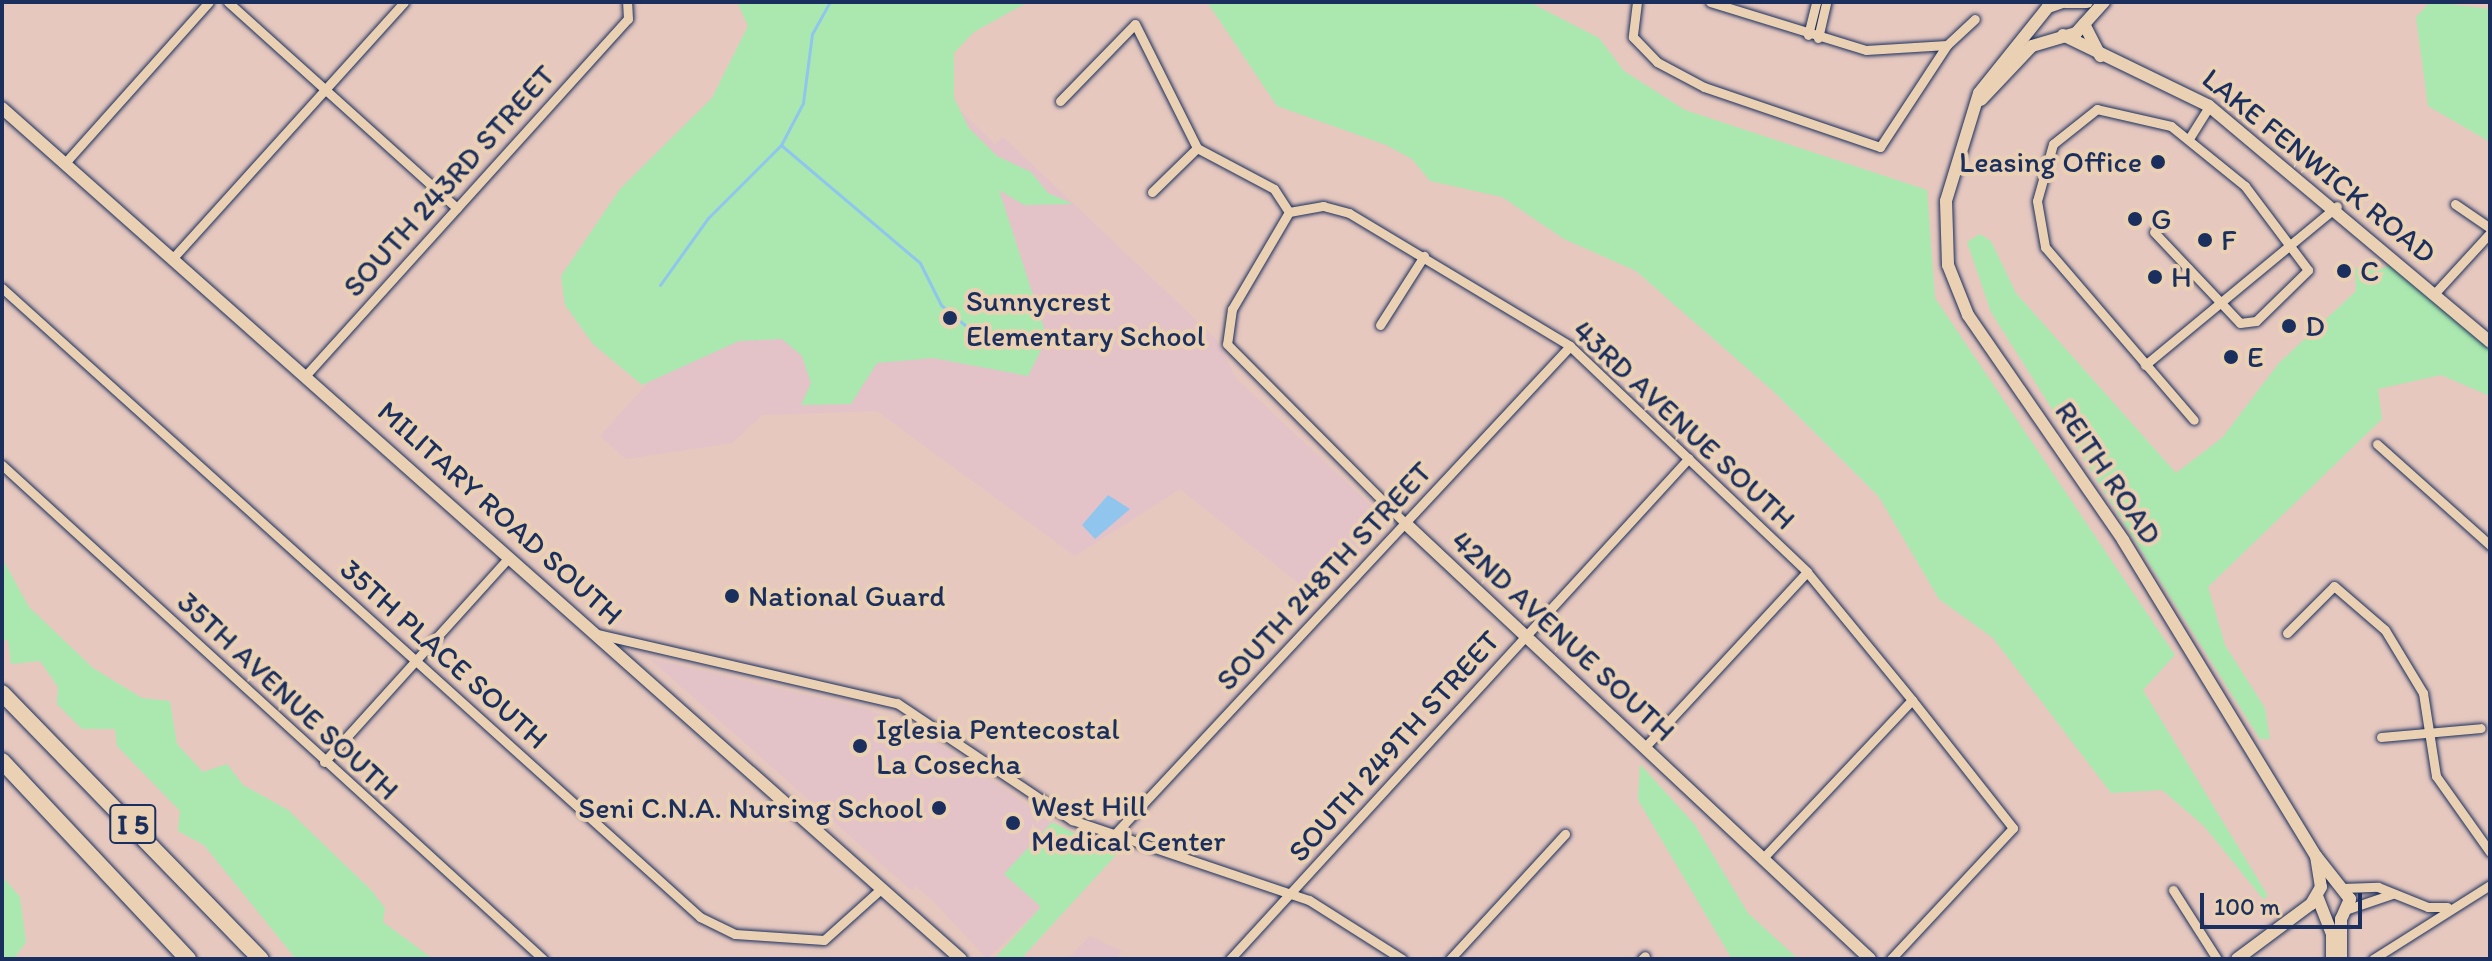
<!DOCTYPE html>
<style>
body{margin:0}
#map{position:relative;width:2492px;height:961px;overflow:hidden;background:#e6c8bf;font-family:Itim,sans-serif}
div>[style]{position:absolute}
.built>*{inset:0;background:#e3c2c8}
.green>*{inset:0;background:#aae8af}
.water>*{inset:0;background:#90c6ee}
.stream>*{height:3px;margin:-1.5px;padding:0 1.5px;transform-origin:1.5px;border-radius:1.5px;background:#90c6ee}
.roads{filter:drop-shadow(0 0 2px #1b2f5e) drop-shadow(0 0 2px #1b2f5e)}
.street>*{height:9px;margin:-4.5px;padding:0 4.5px;transform-origin:4.5px;border-radius:4.5px;background:#ebd1b3}
.secondary>*{height:12px;margin:-6px;padding:0 6px;transform-origin:6px;border-radius:6px;background:#ebd1b3}
.highway>*{height:16px;margin:-8px;padding:0 8px;transform-origin:8px;border-radius:8px;background:#ebd1b3}
.dots>*{width:22px;height:22px;translate:-50% -50%;box-sizing:border-box;border:4px solid #ebd1b3;border-radius:50%}
span{translate:-50% -50%;white-space:nowrap;text-align:center;line-height:1.15;-webkit-text-stroke:8px #ebd1b3;paint-order:stroke}
.shield-label span{padding:2px 6px;background:#ebd1b3;border:2px solid;border-radius:6px;-webkit-text-stroke-width:0}
.shield-label{font-size:28px;color:#1b2f5e;font-weight:700}
.poi-label{font-size:30px;color:#1b2f5e}
.right{translate:-100% -50%;text-align:right}
.left{translate:0 -50%;text-align:left}
.street-label{font-size:30px;color:#1b2f5e}
.frame{position:absolute;inset:0;border:4px solid #1b2f5e;pointer-events:none}
.scale{position:absolute;left:2200px;top:893px;width:162px;height:36px;box-sizing:border-box;border:4px solid #1b2f5e;border-top:0;padding-left:10px;font-size:24px;line-height:28px;white-space:nowrap;color:#1b2f5e;-webkit-text-stroke:6px #ebd1b3;paint-order:stroke}
</style>
<div id="map">
<div class="built">
<i style="clip-path:polygon(931px 69px,935px 87px,995px 144px,1003px 137px,1216px 339px,1236px 378px,1389px 523px,1319px 599px,1180px 489px,1075px 556px,877px 411px,762px 415px,732px 443px,626px 459px,600px 436px)"></i>
<i style="clip-path:polygon(650px 659px,866px 709px,920px 732px,1052px 822px,1005px 874px,1041px 907px,987px 959px,933px 901px,916px 886px,912px 891px)"></i>
<i style="clip-path:polygon(1090px 936px,1122px 951px,1115px 959px,1068px 959px)"></i>
</div>
<div class="green">
<i style="clip-path:polygon(737px 2px,1028px 2px,974px 32px,954px 53px,954px 98px,969px 128px,997px 156px,1031px 172px,1048px 193px,1073px 204px,1024px 205px,999px 190px,1047px 338px,1028px 376px,933px 358px,877px 363px,851px 404px,801px 405px,811px 383px,802px 356px,782px 339px,739px 341px,642px 385px,593px 344px,565px 305px,561px 276px,620px 189px,712px 98px,748px 26px)"></i>
<i style="clip-path:polygon(1207px 2px,1529px 2px,1599px 38px,1624px 71px,1685px 110px,1927px 190px,1935px 298px,2175px 655px,2143px 690px,2268px 896px,2263px 899px,2204px 826px,2162px 790px,2111px 793px,1993px 638px,1939px 599px,1879px 497px,1773px 391px,1636px 271px,1564px 239px,1502px 197px,1430px 181px,1412px 159px,1386px 145px,1277px 106px)"></i>
<i style="clip-path:polygon(2430px 2px,2490px 9px,2490px 142px,2428px 106px,2416px 17px)"></i>
<i style="clip-path:polygon(1980px 234px,1991px 241px,2016px 293px,2176px 473px,2222px 438px,2279px 363px,2356px 291px,2355px 269px,2375px 257px,2376px 272px,2391px 264px,2490px 349px,2490px 396px,2441px 375px,2378px 389px,2382px 419px,2208px 587px,2225px 645px,2265px 708px,2270px 739px,2260px 739px,1991px 312px,1967px 242px)"></i>
<i style="clip-path:polygon(2px 558px,29px 607px,93px 668px,142px 698px,170px 701px,177px 744px,203px 772px,227px 764px,243px 785px,288px 810px,372px 891px,385px 908px,383px 922px,433px 959px,296px 959px,204px 845px,178px 831px,180px 811px,117px 746px,115px 729px,82px 729px,57px 704px,58px 687px,40px 661px,11px 664px,8px 640px,2px 641px)"></i>
<i style="clip-path:polygon(1640px 764px,1695px 825px,1748px 913px,1798px 959px,1732px 959px,1638px 800px)"></i>
<i style="clip-path:polygon(1052px 822px,1117px 854px,1021px 959px,994px 959px,1041px 907px,1004px 874px)"></i>
<i style="clip-path:polygon(2px 876px,20px 897px,26px 942px,14px 959px,2px 959px)"></i>
</div>
<div class="water">
<i style="clip-path:polygon(1108px 495px,1130px 509px,1095px 539px,1082px 525px)"></i>
</div>
<div class="stream">
<i style="left:781px;top:145px;width:182px;rotate:40.3deg"></i>
<i style="left:920px;top:263px;width:47px;rotate:63.4deg"></i>
<i style="left:941px;top:305px;width:57px;rotate:40.1deg"></i>
<i style="left:660px;top:285px;width:82px;rotate:-54.4deg"></i>
<i style="left:708px;top:218px;width:103px;rotate:-45deg"></i>
<i style="left:781px;top:145px;width:47px;rotate:-62.4deg"></i>
<i style="left:803px;top:103px;width:70px;rotate:-82.6deg"></i>
<i style="left:812px;top:34px;width:37px;rotate:-61deg"></i>
</div>
<div class="roads">
<div class="street">
<i style="left:228px;top:2px;width:308px;rotate:42deg"></i>
<i style="left:1637px;top:2px;width:35px;rotate:97deg"></i>
<i style="left:1633px;top:37px;width:35px;rotate:46deg"></i>
<i style="left:1657px;top:62px;width:53px;rotate:28deg"></i>
<i style="left:1704px;top:87px;width:186px;rotate:18.8deg"></i>
<i style="left:1880px;top:147px;width:122px;rotate:-56.7deg"></i>
<i style="left:1947px;top:45px;width:38px;rotate:-43deg"></i>
<i style="left:1710px;top:2px;width:163px;rotate:17.1deg"></i>
<i style="left:1866px;top:50px;width:81px;rotate:-3.5deg"></i>
<i style="left:1808px;top:35px;width:34px;rotate:-76deg"></i>
<i style="left:1818px;top:38px;width:37px;rotate:-77deg"></i>
<i style="left:1060px;top:101px;width:107px;rotate:-45.8deg"></i>
<i style="left:1135px;top:24px;width:139px;rotate:63.4deg"></i>
<i style="left:1197px;top:148px;width:87px;rotate:28deg"></i>
<i style="left:1274px;top:189px;width:27px;rotate:57deg"></i>
<i style="left:2190px;top:137px;width:36px;rotate:-58deg"></i>
<i style="left:64px;top:164px;width:217px;rotate:-48.2deg"></i>
<i style="left:1152px;top:192px;width:63px;rotate:-44.4deg"></i>
<i style="left:2455px;top:204px;width:42px;rotate:34.4deg"></i>
<i style="left:1289px;top:212px;width:35px;rotate:-10deg"></i>
<i style="left:1323px;top:206px;width:27px;rotate:15deg"></i>
<i style="left:1349px;top:213px;width:258px;rotate:31deg"></i>
<i style="left:1570px;top:346px;width:327px;rotate:43.6deg"></i>
<i style="left:1807px;top:572px;width:166px;rotate:50.6deg"></i>
<i style="left:1912px;top:700px;width:163px;rotate:51.7deg"></i>
<i style="left:2013px;top:828px;width:179px;rotate:133deg"></i>
<i style="left:1289px;top:212px;width:113px;rotate:120.4deg"></i>
<i style="left:1232px;top:309px;width:35px;rotate:98deg"></i>
<i style="left:1227px;top:344px;width:254px;rotate:45.2deg"></i>
<i style="left:2154px;top:232px;width:125px;rotate:46.6deg"></i>
<i style="left:2240px;top:323px;width:16px;rotate:-7deg"></i>
<i style="left:2256px;top:321px;width:73px;rotate:-44.4deg"></i>
<i style="left:2308px;top:270px;width:105px;rotate:-126.9deg"></i>
<i style="left:2245px;top:186px;width:95px;rotate:-141deg"></i>
<i style="left:2171px;top:126px;width:76px;rotate:-167.1deg"></i>
<i style="left:2097px;top:109px;width:56px;rotate:141.5deg"></i>
<i style="left:2053px;top:144px;width:59px;rotate:105.7deg"></i>
<i style="left:2037px;top:201px;width:47px;rotate:80.1deg"></i>
<i style="left:2045px;top:247px;width:228px;rotate:49.3deg"></i>
<i style="left:172px;top:259px;width:346px;rotate:-47.9deg"></i>
<i style="left:2px;top:288px;width:940px;rotate:42.02deg"></i>
<i style="left:700px;top:917px;width:39px;rotate:26deg"></i>
<i style="left:735px;top:934px;width:89px;rotate:3.9deg"></i>
<i style="left:824px;top:940px;width:78px;rotate:-41.9deg"></i>
<i style="left:2435px;top:293px;width:81px;rotate:-47.5deg"></i>
<i style="left:1380px;top:325px;width:82px;rotate:-57.5deg"></i>
<i style="left:2145px;top:365px;width:249px;rotate:-39.6deg"></i>
<i style="left:306px;top:375px;width:480px;rotate:-47.9deg"></i>
<i style="left:628px;top:19px;width:17px;rotate:-93deg"></i>
<i style="left:2377px;top:444px;width:152px;rotate:41.8deg"></i>
<i style="left:2px;top:465px;width:733px;rotate:42.4deg"></i>
<i style="left:2287px;top:633px;width:66px;rotate:-45deg"></i>
<i style="left:2334px;top:586px;width:67px;rotate:40.8deg"></i>
<i style="left:2385px;top:630px;width:74px;rotate:58.9deg"></i>
<i style="left:2423px;top:693px;width:84px;rotate:81.1deg"></i>
<i style="left:2436px;top:776px;width:93px;rotate:54.6deg"></i>
<i style="left:597px;top:634px;width:308px;rotate:13deg"></i>
<i style="left:897px;top:703px;width:211px;rotate:33.8deg"></i>
<i style="left:1072px;top:820px;width:250px;rotate:18.7deg"></i>
<i style="left:1309px;top:900px;width:110px;rotate:32.4deg"></i>
<i style="left:2381px;top:737px;width:100px;rotate:-5.1deg"></i>
<i style="left:1644px;top:748px;width:240px;rotate:-47.2deg"></i>
<i style="left:324px;top:762px;width:276px;rotate:-47.9deg"></i>
<i style="left:1112px;top:837px;width:671px;rotate:-46.99deg"></i>
<i style="left:1763px;top:858px;width:217px;rotate:-46.7deg"></i>
<i style="left:2342px;top:888px;width:36px;rotate:-2deg"></i>
<i style="left:2378px;top:887px;width:54px;rotate:21.8deg"></i>
<i style="left:2428px;top:907px;width:19px"></i>
<i style="left:2173px;top:890px;width:82px;rotate:57.5deg"></i>
<i style="left:2348px;top:909px;width:46px;rotate:-18.8deg"></i>
<i style="left:1230px;top:959px;width:679px;rotate:-47.51deg"></i>
<i style="left:1450px;top:959px;width:170px;rotate:-47.4deg"></i>
<i style="left:1642px;top:959px;width:4px;rotate:-45deg"></i>
<i style="left:2373px;top:959px;width:138px;rotate:-32.3deg"></i>
</div>
<div class="secondary">
<i style="left:2062px;top:2px;width:15px;rotate:160deg"></i>
<i style="left:2048px;top:7px;width:110px;rotate:128.7deg"></i>
<i style="left:1979px;top:93px;width:113px;rotate:107deg"></i>
<i style="left:1946px;top:201px;width:64px;rotate:88.2deg"></i>
<i style="left:1948px;top:265px;width:54px;rotate:68.2deg"></i>
<i style="left:1968px;top:315px;width:273px;rotate:55.4deg"></i>
<i style="left:2123px;top:540px;width:370px;rotate:58.6deg"></i>
<i style="left:2316px;top:856px;width:31px;rotate:81deg"></i>
<i style="left:2321px;top:887px;width:20px;rotate:120deg"></i>
<i style="left:2311px;top:904px;width:92px;rotate:143.4deg"></i>
<i style="left:2065px;top:2px;width:22px"></i>
<i style="left:2084px;top:24px;width:36px;rotate:63deg"></i>
<i style="left:2063px;top:35px;width:162px;rotate:25.9deg"></i>
<i style="left:2209px;top:106px;width:367px;rotate:40deg"></i>
<i style="left:1981px;top:100px;width:74px;rotate:-46.6deg"></i>
<i style="left:2032px;top:46px;width:46px;rotate:-16.5deg"></i>
<i style="left:2076px;top:33px;width:42px;rotate:-47.9deg"></i>
<i style="left:2px;top:108px;width:1282px;rotate:41.59deg"></i>
<i style="left:1406px;top:524px;width:636px;rotate:43.15deg"></i>
<i style="left:2316px;top:856px;width:55px;rotate:51.7deg"></i>
<i style="left:2350px;top:899px;width:22px;rotate:114deg"></i>
<i style="left:2341px;top:919px;width:40px;rotate:90deg"></i>
<i style="left:2317px;top:896px;width:41px;rotate:68.5deg"></i>
<i style="left:2332px;top:934px;width:25px;rotate:90deg"></i>
</div>
<div class="highway">
<i style="left:2px;top:693px;width:371px;rotate:45.8deg"></i>
<i style="left:2px;top:761px;width:272px;rotate:46.8deg"></i>
</div>
</div>
<div class="dots">
<i style="left:2158px;top:162px;background:#1b2f5e"></i>
<i style="left:2135px;top:219px;background:#1b2f5e"></i>
<i style="left:2205px;top:240px;background:#1b2f5e"></i>
<i style="left:2344px;top:271px;background:#1b2f5e"></i>
<i style="left:2155px;top:277px;background:#1b2f5e"></i>
<i style="left:950px;top:318px;background:#1b2f5e"></i>
<i style="left:2289px;top:326px;background:#1b2f5e"></i>
<i style="left:2231px;top:357px;background:#1b2f5e"></i>
<i style="left:732px;top:596px;background:#1b2f5e"></i>
<i style="left:860px;top:746px;background:#1b2f5e"></i>
<i style="left:939px;top:808px;background:#1b2f5e"></i>
<i style="left:1013px;top:823px;background:#1b2f5e"></i>
</div>
<div class="shield-label">
<span style="left:133px;top:824px">I 5</span>
</div>
<div class="poi-label">
<span class="right" style="left:2142px;top:162px">Leasing Office</span>
<span class="left" style="left:2151px;top:219px">G</span>
<span class="left" style="left:2221px;top:240px">F</span>
<span class="left" style="left:2360px;top:271px">C</span>
<span class="left" style="left:2171px;top:277px">H</span>
<span class="left" style="left:966px;top:318px">Sunnycrest<br>Elementary School</span>
<span class="left" style="left:2305px;top:326px">D</span>
<span class="left" style="left:2247px;top:357px">E</span>
<span class="left" style="left:748px;top:596px">National Guard</span>
<span class="left" style="left:876px;top:746px">Iglesia Pentecostal<br>La Cosecha</span>
<span class="left" style="left:1031px;top:823px">West Hill<br>Medical Center</span>
<span class="right" style="left:923px;top:808px">Seni C.N.A. Nursing School</span>
</div>
<div class="street-label">
<span style="left:2319px;top:166px;rotate:39deg">LAKE FENWICK ROAD</span>
<span style="left:449px;top:181px;rotate:-48deg">SOUTH 243RD STREET</span>
<span style="left:1684px;top:425px;rotate:43deg">43RD AVENUE SOUTH</span>
<span style="left:2108px;top:473px;rotate:56deg">REITH ROAD</span>
<span style="left:500px;top:513px;rotate:42deg">MILITARY ROAD SOUTH</span>
<span style="left:1324px;top:576px;rotate:-47deg">SOUTH 248TH STREET</span>
<span style="left:1563px;top:636px;rotate:43deg">42ND AVENUE SOUTH</span>
<span style="left:444px;top:654px;rotate:42deg">35TH PLACE SOUTH</span>
<span style="left:288px;top:696px;rotate:43deg">35TH AVENUE SOUTH</span>
<span style="left:1394px;top:746px;rotate:-48deg">SOUTH 249TH STREET</span>
</div>
<div class="frame"></div>
<div class="scale">100 m</div>
</div>
